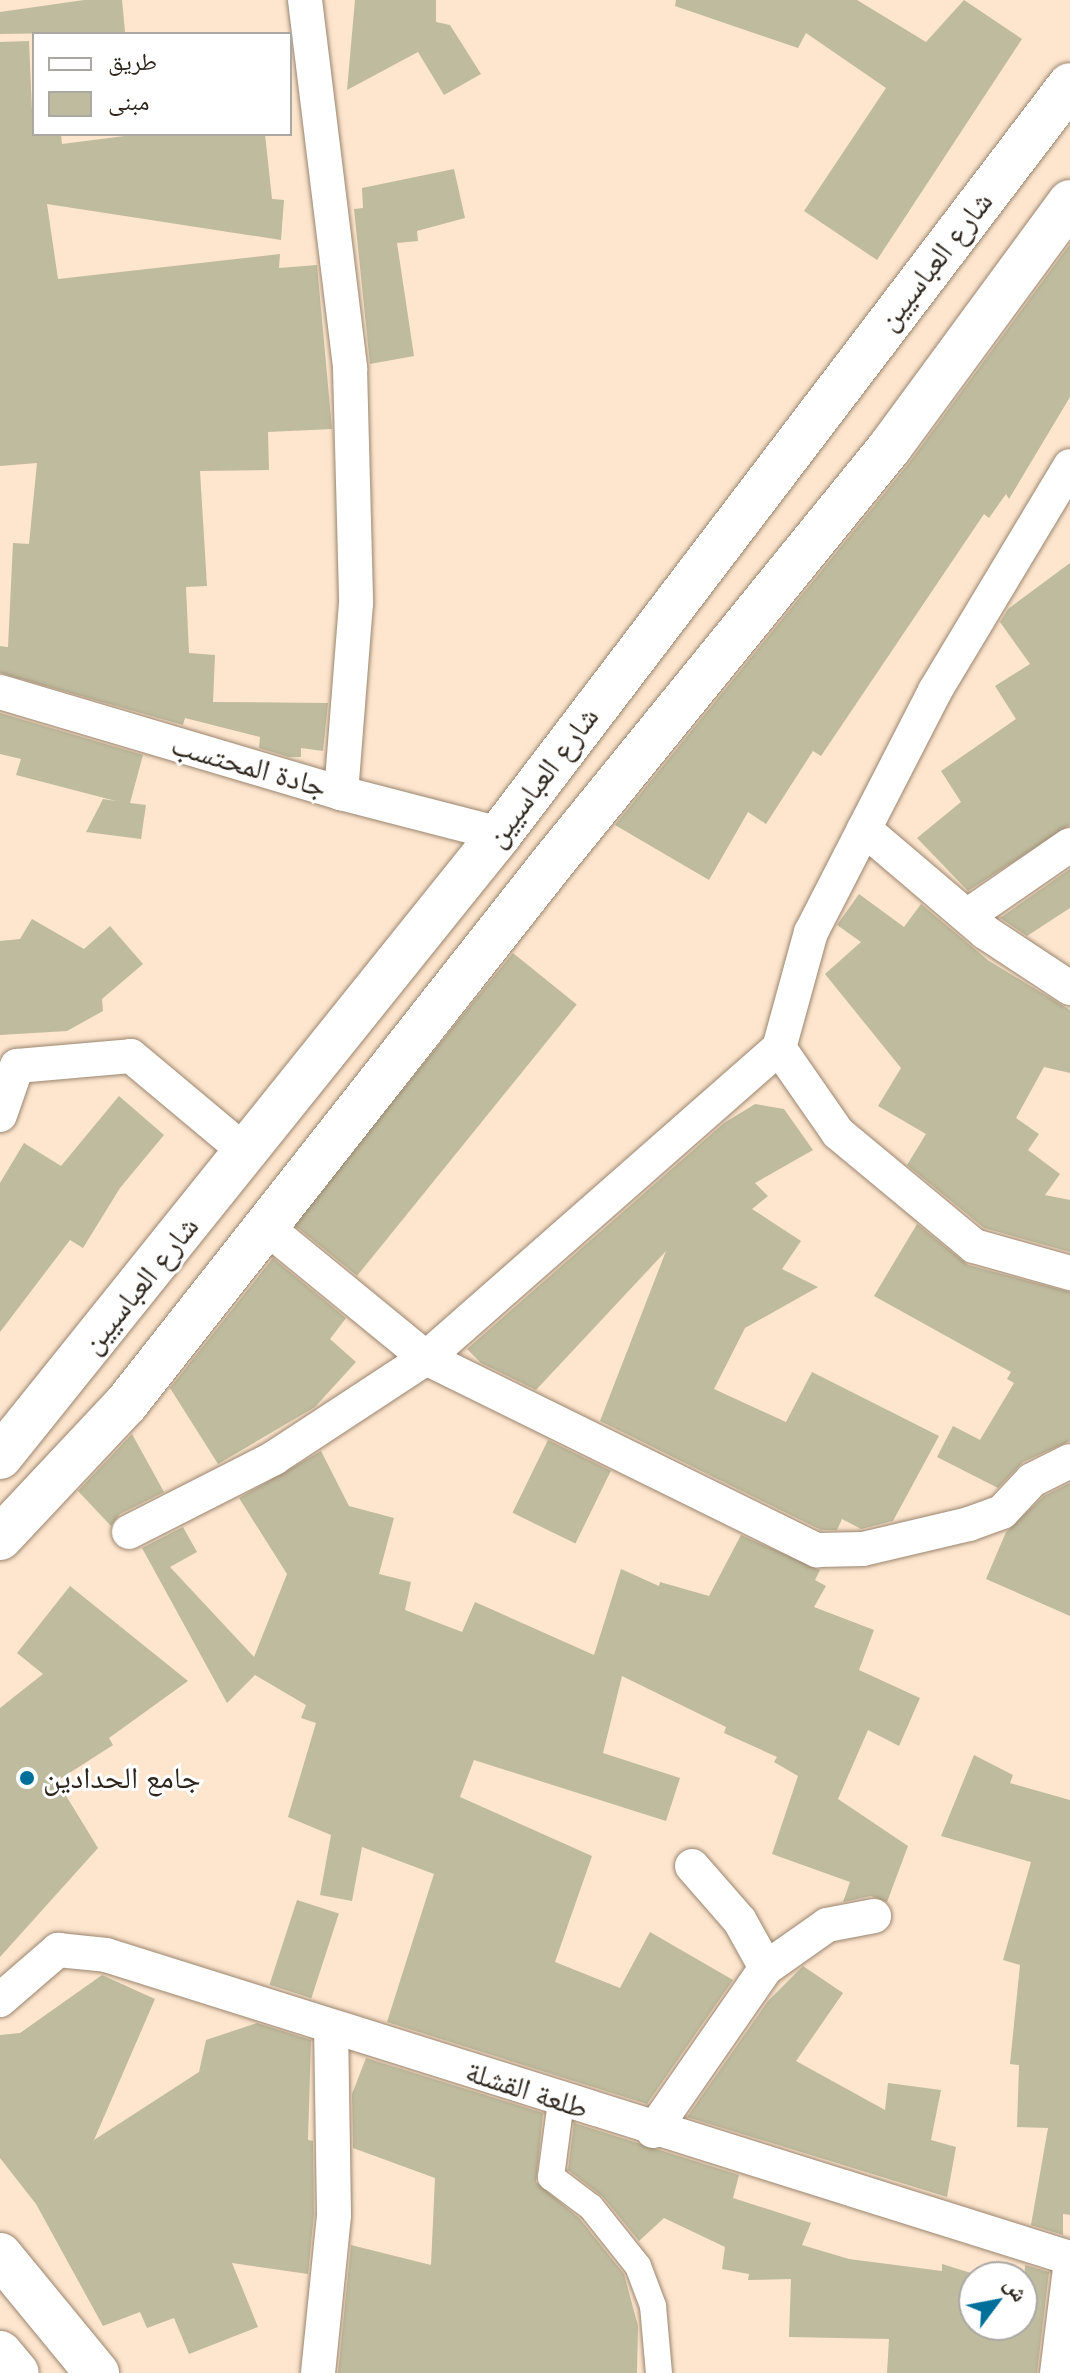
<!DOCTYPE html>
<meta charset="utf-8">
<style>
body{margin:0}
#map{position:relative;width:1070px;height:2373px;overflow:hidden;background:#fde5ce;font-family:"Space Grotesk","Noto Naskh Arabic",sans-serif}
div>[style]{position:absolute}
.building>*{inset:0;background:#bfbb9e;transform-origin:0 0}
.roads{filter:drop-shadow(0 0 2px #9a856f) drop-shadow(0 0 2px #9a856f)}
.pedestrian>*{height:26px;margin:-13px;padding:0 13px;transform-origin:13px;border-radius:13px;background:#fff}
.minor>*{height:34px;margin:-17px;padding:0 17px;transform-origin:17px;border-radius:17px;background:#fff}
.secondary>*{height:44px;margin:-22px;padding:0 22px;transform-origin:22px;border-radius:22px;background:#fff}
.primary>*{height:44px;margin:-22px;padding:0 22px;transform-origin:22px;border-radius:22px;background:#fff}
.dots>*{width:22px;height:22px;translate:-50% -50%;box-sizing:border-box;border:4px solid #fff;border-radius:50%}
span{translate:-50% -50%;white-space:nowrap;text-align:center;line-height:1.15;-webkit-text-stroke:6px #fff;paint-order:stroke}
.street-label{font-size:30px;color:#2d251c}
.poi-label{font-size:30px;color:#2d251c}
.left{translate:0 -50%;text-align:left}
.legend{position:absolute;left:32px;top:32px;width:260px;height:104px;box-sizing:border-box;background:#fff;border:2px solid #aba8a4;margin:0;padding:10px 14px;list-style:none;font-size:24px;color:#2d251c}
.legend li{display:flex;align-items:center;gap:16px;height:40px}
.legend b{width:40px;border:2px solid #aba8a4}
.north{position:absolute;left:958px;top:2261px;width:80px;height:80px;box-sizing:border-box;background:#fff;border:2px solid #aba8a4;border-radius:50%;rotate:58deg;font-size:22px;font-weight:700;line-height:32px;text-align:center;color:#2d251c}
.north::after{content:'';display:block;margin:auto;width:28px;height:36px;background:#00709b;clip-path:polygon(50% 0,100% 100%,50% 72%,0 100%)}
</style>
<div id="map">
<div class="building">
<i style="clip-path:polygon(84px 0,122px 0,125px 32px,0 34px,0 12px)"></i>
<i style="clip-path:polygon(355px 0,436px 0,436px 22px,450px 25px,481px 74px,444px 95px,418px 52px,347px 90px)"></i>
<i style="clip-path:polygon(676px 0,857px 0,926px 42px,964px 0,1022px 39px,877px 260px,804px 211px,886px 88px,806px 33px,798px 48px,675px 6px)"></i>
<i style="clip-path:polygon(29px 41px,33px 134px,61px 134px,62px 144px,140px 134px,265px 134px,272px 199px,284px 200px,281px 240px,47px 204px,58px 279px,280px 254px,279px 268px,317px 265px,332px 429px,268px 432px,269px 470px,200px 471px,207px 586px,186px 587px,189px 653px,215px 655px,213px 702px,328px 703px,323px 751px,301px 748px,301px 757px,289px 757px,259px 748px,260px 737px,185px 718px,183px 725px,0 673px,0 646px,8px 647px,13px 543px,29px 544px,37px 463px,0 466px,0 42px)"></i>
<i style="clip-path:polygon(454px 169px,465px 218px,417px 231px,418px 241px,397px 243px,414px 356px,370px 364px,354px 209px,363px 208px,362px 188px)"></i>
<i style="clip-path:polygon(1070px 244px,1070px 397px,1009px 499px,1006px 494px,989px 518px,984px 514px,821px 756px,813px 751px,766px 824px,748px 812px,709px 880px,615px 825px,909px 463px)"></i>
<i style="clip-path:polygon(1070px 563px,1070px 825px,968px 891px,917px 838px,961px 802px,941px 771px,1016px 719px,995px 686px,1030px 664px,1000px 622px,1008px 609px)"></i>
<i style="clip-path:polygon(0 713px,143px 755px,130px 803px,146px 805px,141px 839px,86px 832px,103px 799px,116px 801px,16px 775px,21px 759px,0 754px)"></i>
<i style="clip-path:polygon(1070px 869px,1070px 908px,1027px 936px,1000px 918px)"></i>
<i style="clip-path:polygon(859px 894px,904px 927px,921px 904px,989px 961px,1070px 1010px,1070px 1073px,1044px 1067px,1016px 1118px,1039px 1134px,1028px 1150px,1060px 1174px,1045px 1195px,1070px 1200px,1070px 1252px,984px 1228px,907px 1165px,926px 1134px,878px 1106px,901px 1068px,825px 974px,861px 942px,837px 925px)"></i>
<i style="clip-path:polygon(32px 919px,84px 949px,110px 926px,143px 964px,102px 999px,103px 1011px,67px 1031px,0 1035px,0 941px,20px 939px)"></i>
<i style="left:513px;top:953px;width:82px;height:349px;rotate:39deg"></i>
<i style="clip-path:polygon(119px 1096px,164px 1135px,120px 1188px,83px 1248px,70px 1240px,0 1332px,0 1183px,24px 1143px,61px 1166px)"></i>
<i style="clip-path:polygon(755px 1104px,784px 1109px,813px 1150px,755px 1183px,768px 1196px,752px 1209px,801px 1241px,782px 1269px,818px 1287px,745px 1328px,714px 1389px,786px 1422px,812px 1372px,939px 1436px,893px 1521px,861px 1529px,842px 1519px,837px 1530px,821px 1530px,600px 1421px,666px 1251px,536px 1390px,481px 1363px,467px 1349px,724px 1123px)"></i>
<i style="clip-path:polygon(917px 1224px,968px 1265px,1070px 1292px,1070px 1441px,1023px 1462px,998px 1488px,937px 1457px,953px 1426px,980px 1440px,1014px 1383px,1007px 1379px,1011px 1372px,874px 1296px)"></i>
<i style="clip-path:polygon(273px 1258px,346px 1318px,330px 1339px,356px 1362px,315px 1407px,218px 1464px,170px 1388px)"></i>
<i style="clip-path:polygon(132px 1434px,164px 1492px,120px 1514px,111px 1526px,78px 1491px)"></i>
<i style="left:548px;top:1440px;width:70px;height:81px;rotate:26deg"></i>
<i style="clip-path:polygon(321px 1451px,349px 1506px,394px 1518px,379px 1574px,411px 1582px,405px 1610px,462px 1632px,475px 1602px,594px 1655px,621px 1569px,659px 1586px,660px 1582px,709px 1596px,741px 1535px,820px 1570px,815px 1580px,826px 1586px,814px 1607px,874px 1630px,859px 1670px,920px 1698px,899px 1746px,868px 1730px,838px 1799px,908px 1846px,887px 1902px,871px 1896px,843px 1902px,850px 1882px,772px 1854px,798px 1776px,774px 1762px,777px 1757px,724px 1733px,726px 1727px,622px 1676px,603px 1753px,680px 1778px,666px 1821px,474px 1760px,460px 1797px,592px 1856px,555px 1962px,620px 1988px,650px 1932px,733px 1980px,647px 2104px,387px 2022px,434px 1874px,362px 1847px,352px 1901px,320px 1895px,331px 1835px,288px 1817px,316px 1723px,301px 1718px,306px 1705px,255px 1675px,227px 1703px,142px 1548px,183px 1527px,197px 1552px,170px 1567px,254px 1657px,287px 1574px,239px 1498px)"></i>
<i style="clip-path:polygon(1070px 1483px,1070px 1616px,986px 1579px,1006px 1532px,1044px 1496px)"></i>
<i style="clip-path:polygon(70px 1586px,188px 1681px,109px 1738px,113px 1745px,57px 1781px,98px 1848px,0 1957px,0 1708px,43px 1674px,17px 1653px)"></i>
<i style="clip-path:polygon(974px 1755px,1013px 1775px,1010px 1783px,1070px 1800px,1070px 2215px,1063px 2214px,1063px 2235px,1031px 2225px,1048px 2128px,1017px 2127px,1019px 2065px,1010px 2064px,1020px 1965px,1003px 1960px,1031px 1862px,941px 1836px)"></i>
<i style="left:297px;top:1900px;width:44px;height:89px;rotate:18deg"></i>
<i style="clip-path:polygon(803px 1966px,843px 1993px,796px 2061px,885px 2110px,888px 2083px,941px 2090px,931px 2140px,956px 2147px,947px 2197px,687px 2117px,768px 2001px)"></i>
<i style="clip-path:polygon(102px 1975px,155px 1999px,94px 2140px,199px 2072px,206px 2040px,257px 2023px,311px 2040px,308px 2140px,313px 2141px,314px 2214px,308px 2274px,232px 2263px,258px 2327px,189px 2354px,174px 2318px,147px 2328px,140px 2312px,103px 2326px,36px 2204px,0 2158px,0 2035px,20px 2033px)"></i>
<i style="clip-path:polygon(366px 2058px,543px 2113px,536px 2182px,580px 2219px,624px 2274px,638px 2326px,637px 2373px,338px 2373px,351px 2245px,431px 2265px,435px 2178px,353px 2148px,352px 2094px)"></i>
<i style="clip-path:polygon(574px 2123px,739px 2175px,733px 2198px,811px 2223px,802px 2245px,849px 2259px,942px 2271px,942px 2264px,984px 2277px,974px 2277px,974px 2325px,1022px 2325px,1025px 2265px,1049px 2272px,1037px 2373px,887px 2373px,889px 2339px,789px 2337px,791px 2279px,748px 2280px,749px 2274px,722px 2269px,725px 2247px,664px 2218px,639px 2241px,603px 2197px,568px 2170px)"></i>
</div>
<div class="roads">
<div class="pedestrian">
<i style="left:561px;top:2101px;width:77px;rotate:97.5deg"></i>
<i style="left:551px;top:2177px;width:50px;rotate:36.9deg"></i>
<i style="left:591px;top:2207px;width:75px;rotate:51.5deg"></i>
<i style="left:638px;top:2266px;width:43px;rotate:69.4deg"></i>
<i style="left:653px;top:2306px;width:67px;rotate:84.9deg"></i>
</div>
<div class="minor">
<i style="left:305px;top:0;width:371px;rotate:83deg"></i>
<i style="left:350px;top:368px;width:235px;rotate:88.5deg"></i>
<i style="left:356px;top:603px;width:191px;rotate:94.5deg"></i>
<i style="left:1070px;top:466px;width:262px;rotate:121deg"></i>
<i style="left:935px;top:691px;width:271px;rotate:117.2deg"></i>
<i style="left:811px;top:932px;width:120px;rotate:105.4deg"></i>
<i style="left:779px;top:1048px;width:103px;rotate:55.2deg"></i>
<i style="left:838px;top:1133px;width:177px;rotate:39.7deg"></i>
<i style="left:974px;top:1246px;width:100px;rotate:15.7deg"></i>
<i style="left:0;top:692px;width:356px;rotate:16.5deg"></i>
<i style="left:341px;top:793px;width:164px;rotate:14.5deg"></i>
<i style="left:864px;top:829px;width:159px;rotate:40.4deg"></i>
<i style="left:985px;top:932px;width:102px;rotate:33.4deg"></i>
<i style="left:967px;top:916px;width:125px;rotate:-34.6deg"></i>
<i style="left:0;top:1115px;width:52px;rotate:-70.9deg"></i>
<i style="left:17px;top:1066px;width:114px;rotate:-5deg"></i>
<i style="left:131px;top:1056px;width:150px;rotate:39.9deg"></i>
<i style="left:266px;top:1227px;width:207px;rotate:39.3deg"></i>
<i style="left:426px;top:1358px;width:436px;rotate:26.2deg"></i>
<i style="left:817px;top:1550px;width:46px;rotate:-1.2deg"></i>
<i style="left:863px;top:1549px;width:109px;rotate:-13.3deg"></i>
<i style="left:969px;top:1524px;width:35px;rotate:-20deg"></i>
<i style="left:1002px;top:1512px;width:44px;rotate:-46.8deg"></i>
<i style="left:1032px;top:1480px;width:42px;rotate:-26.6deg"></i>
<i style="left:129px;top:1532px;width:163px;rotate:-27deg"></i>
<i style="left:274px;top:1458px;width:182px;rotate:-33.3deg"></i>
<i style="left:426px;top:1358px;width:470px;rotate:-41.3deg"></i>
<i style="left:766px;top:1968px;width:75px;rotate:-35.2deg"></i>
<i style="left:827px;top:1925px;width:48px;rotate:-10.8deg"></i>
<i style="left:0;top:2000px;width:77px;rotate:-40.8deg"></i>
<i style="left:58px;top:1950px;width:48px;rotate:5.9deg"></i>
<i style="left:106px;top:1955px;width:1010px;rotate:17.45deg"></i>
<i style="left:653px;top:2131px;width:198px;rotate:-55.3deg"></i>
<i style="left:766px;top:1968px;width:54px;rotate:-119deg"></i>
<i style="left:740px;top:1921px;width:73px;rotate:-131.1deg"></i>
<i style="left:318px;top:2373px;width:159px;rotate:-84.2deg"></i>
<i style="left:334px;top:2215px;width:188px;rotate:-90.9deg"></i>
<i style="left:1057px;top:2373px;width:105px;rotate:-82.9deg"></i>
</div>
<div class="secondary">
<i style="left:0;top:1457px;width:799px;rotate:-51.25deg"></i>
<i style="left:500px;top:834px;width:941px;rotate:-52.73deg"></i>
<i style="left:0;top:1538px;width:184px;rotate:-46.8deg"></i>
<i style="left:126px;top:1404px;width:690px;rotate:-51.77deg"></i>
<i style="left:553px;top:862px;width:535px;rotate:-50.92deg"></i>
<i style="left:890px;top:447px;width:304px;rotate:-53.7deg"></i>
</div>
<div class="primary">
<i style="left:0;top:2255px;width:153px;rotate:50.6deg"></i>
<i style="left:0;top:2353px;width:26px;rotate:50deg"></i>
</div>
</div>
<div class="dots">
<i style="left:27px;top:1778px;background:#00709b"></i>
</div>
<div class="street-label">
<span style="left:935px;top:261px;rotate:-52deg">شارع العباسيين</span>
<span style="left:249px;top:766px;rotate:16deg">جادة المحتسب</span>
<span style="left:542px;top:777px;rotate:-53deg">شارع العباسيين</span>
<span style="left:140px;top:1285px;rotate:-51deg">شارع العباسيين</span>
<span style="left:527px;top:2090px;rotate:18deg">طلعة القشلة</span>
</div>
<div class="poi-label">
<span class="left" style="left:43px;top:1778px">جامع الحدادين</span>
</div>
<ul class="legend">
<li><b style="height:10px;background:#fff"></b>طريق</li>
<li><b style="height:22px;background:#bfbb9e"></b>مبنى</li>
</ul>
<div class="north">ش</div>
</div>
